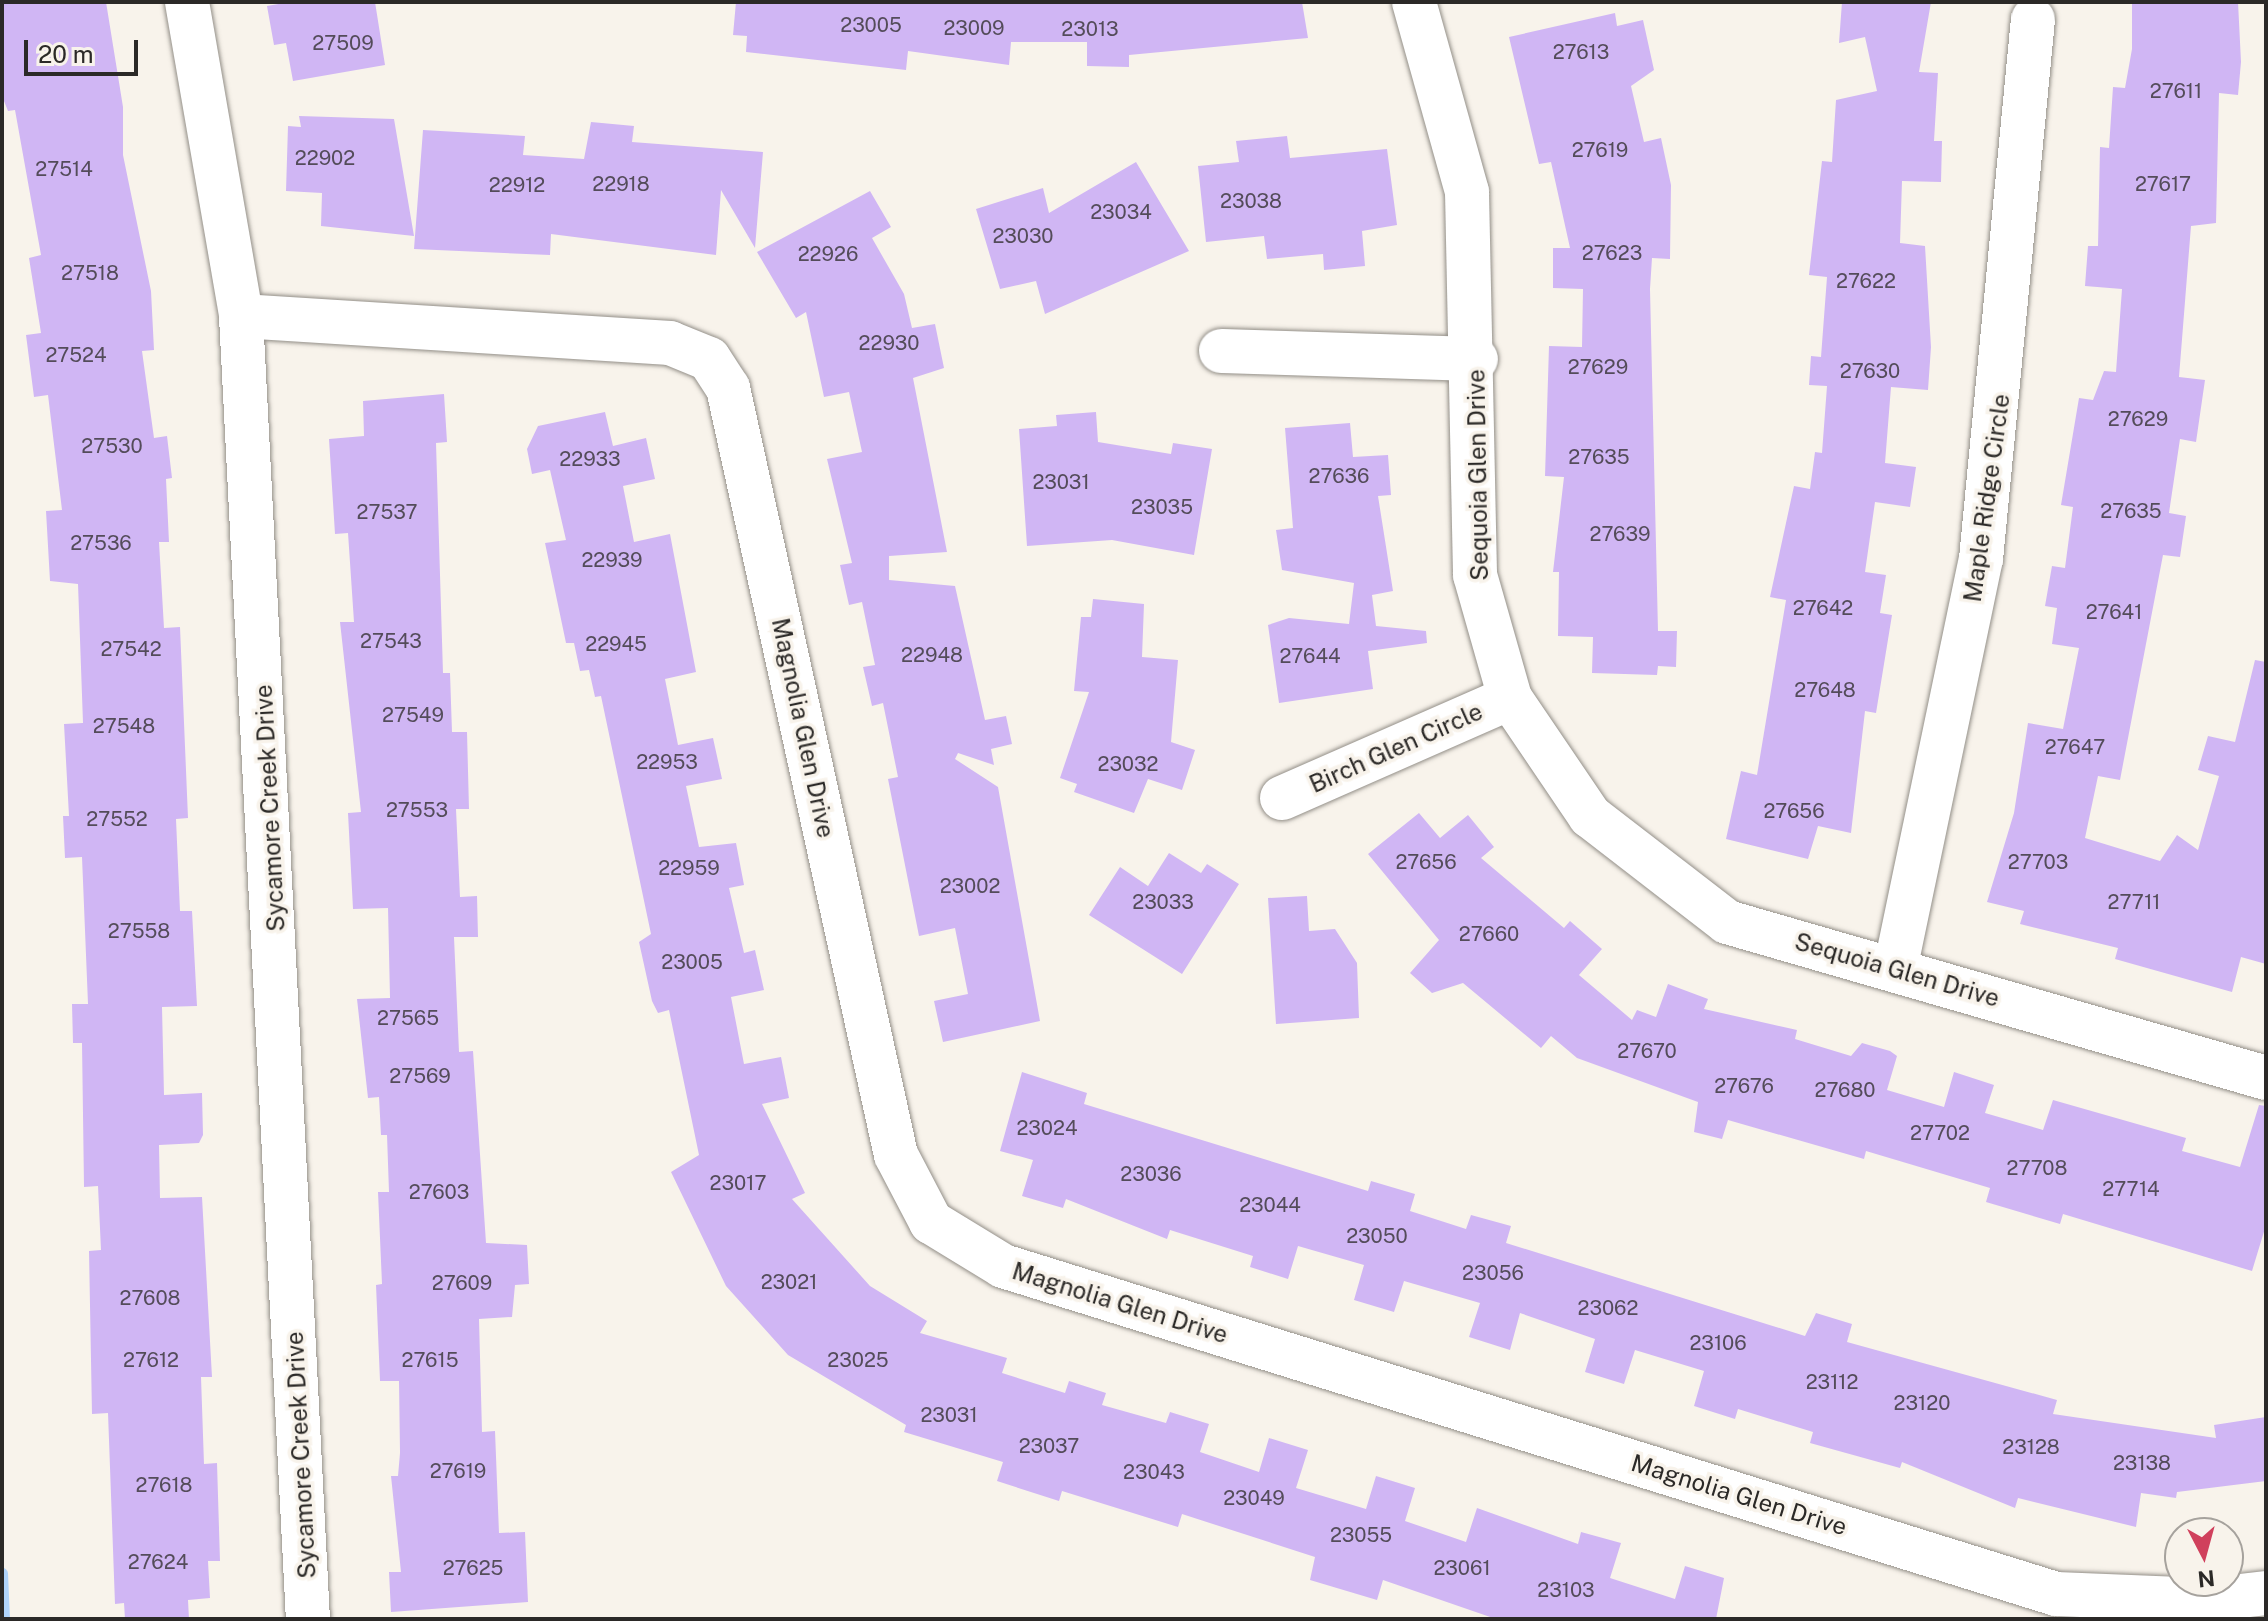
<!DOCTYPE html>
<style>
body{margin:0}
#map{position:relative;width:2268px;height:1621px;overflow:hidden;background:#f8f3eb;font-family:"Public Sans",sans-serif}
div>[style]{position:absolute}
.stream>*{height:11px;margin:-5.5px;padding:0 5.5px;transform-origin:5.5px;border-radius:5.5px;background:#b0d4fb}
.building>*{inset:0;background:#d0b6f4}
.roads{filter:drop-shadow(0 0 2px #938f88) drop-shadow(0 0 2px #938f88)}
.minor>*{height:44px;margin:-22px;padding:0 22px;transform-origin:22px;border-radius:22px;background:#fff}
span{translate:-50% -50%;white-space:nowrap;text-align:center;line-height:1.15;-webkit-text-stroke:7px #f8f3eb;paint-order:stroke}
.number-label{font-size:20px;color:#544c5a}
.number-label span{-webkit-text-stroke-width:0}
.street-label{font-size:24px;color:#2b2927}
.frame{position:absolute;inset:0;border:4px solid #2b2927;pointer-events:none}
.north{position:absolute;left:2164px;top:1517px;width:80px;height:80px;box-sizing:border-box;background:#f8f3eb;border:2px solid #a6a29d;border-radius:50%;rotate:174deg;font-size:22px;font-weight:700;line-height:32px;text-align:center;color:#2b2927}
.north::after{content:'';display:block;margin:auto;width:28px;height:36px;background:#d0405c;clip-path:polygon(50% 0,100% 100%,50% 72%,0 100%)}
.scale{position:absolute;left:24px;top:40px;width:114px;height:36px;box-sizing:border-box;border:4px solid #2b2927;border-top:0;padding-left:10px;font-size:24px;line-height:28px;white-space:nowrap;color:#2b2927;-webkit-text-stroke:6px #f8f3eb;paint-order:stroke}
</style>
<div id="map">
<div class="stream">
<i style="left:2px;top:1573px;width:46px;rotate:87.5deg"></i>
</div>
<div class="building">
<i style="clip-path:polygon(2px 2px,106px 2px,123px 107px,123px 155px,151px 291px,154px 350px,142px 351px,154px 438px,167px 436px,172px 478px,166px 479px,169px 542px,159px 542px,164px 628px,180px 627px,188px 818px,176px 819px,180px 911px,192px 911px,197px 1006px,162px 1007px,164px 1095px,202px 1093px,203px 1135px,199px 1143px,159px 1145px,160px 1198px,202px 1197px,212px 1377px,201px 1377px,204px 1464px,217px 1463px,220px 1561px,208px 1561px,210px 1598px,188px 1600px,189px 1619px,125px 1619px,124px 1603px,115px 1604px,108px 1413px,92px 1414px,89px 1251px,101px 1250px,98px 1186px,84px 1187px,82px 1043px,73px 1043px,72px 1004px,88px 1004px,82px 857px,65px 858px,63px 816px,69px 816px,64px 724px,83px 723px,78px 584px,50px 581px,46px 511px,62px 510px,48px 395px,34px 397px,26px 335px,41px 333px,29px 258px,41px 255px,15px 110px,8px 111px,2px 96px)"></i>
<i style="clip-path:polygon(290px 2px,375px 2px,385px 65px,293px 81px,286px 43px,274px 45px,267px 6px)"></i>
<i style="clip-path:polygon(736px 2px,1302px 2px,1308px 38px,1129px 55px,1129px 67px,1087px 66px,1087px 42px,1011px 42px,1009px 65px,908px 51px,906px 70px,746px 52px,747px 36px,733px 35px)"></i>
<i style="clip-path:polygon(1842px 2px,1931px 2px,1919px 72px,1938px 73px,1934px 141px,1942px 141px,1941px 182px,1902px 181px,1900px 243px,1925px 246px,1931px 347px,1928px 390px,1891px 387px,1885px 463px,1916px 467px,1910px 507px,1875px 502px,1865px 572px,1886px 575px,1880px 613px,1892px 615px,1876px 713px,1865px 711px,1851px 833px,1818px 826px,1808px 859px,1726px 839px,1741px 771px,1757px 775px,1786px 600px,1770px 597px,1794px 486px,1810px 489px,1815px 452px,1822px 453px,1827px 386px,1809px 385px,1811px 356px,1821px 357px,1827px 277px,1809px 275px,1822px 161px,1832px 162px,1836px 100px,1877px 91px,1865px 37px,1839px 43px)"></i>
<i style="clip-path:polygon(2132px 2px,2238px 2px,2241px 62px,2238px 95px,2219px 93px,2216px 223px,2191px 226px,2179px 377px,2205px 380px,2196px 442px,2180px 439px,2169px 513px,2186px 516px,2180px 557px,2163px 555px,2120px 780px,2098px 776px,2085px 838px,2160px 861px,2177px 835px,2198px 850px,2219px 776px,2198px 770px,2208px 736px,2235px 742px,2255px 660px,2266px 662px,2266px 964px,2241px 957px,2232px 992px,2115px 959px,2118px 948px,2020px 924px,2024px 911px,1987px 902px,2014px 813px,2028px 723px,2063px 729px,2079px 648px,2052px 644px,2057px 608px,2045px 606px,2052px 566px,2065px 568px,2073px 507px,2061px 505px,2079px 398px,2093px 400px,2104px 371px,2116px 372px,2122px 289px,2085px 286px,2088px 246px,2098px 246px,2100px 147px,2109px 148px,2113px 87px,2125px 88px,2132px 49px)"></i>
<i style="clip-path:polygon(1615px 13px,1617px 26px,1643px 20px,1654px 70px,1631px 86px,1644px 142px,1661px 138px,1671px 185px,1670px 259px,1652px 258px,1650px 289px,1658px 631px,1677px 631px,1676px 667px,1658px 666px,1657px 675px,1592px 673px,1593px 637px,1558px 636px,1559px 572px,1553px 572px,1564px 477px,1545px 476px,1549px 346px,1582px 347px,1583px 289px,1553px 288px,1553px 248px,1570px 248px,1551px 162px,1539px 164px,1509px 37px)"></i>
<i style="clip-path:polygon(299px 116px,394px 119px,414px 236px,321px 226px,322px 193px,286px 191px,288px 126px,301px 127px)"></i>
<i style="clip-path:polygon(591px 122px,634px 126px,632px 142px,763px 152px,755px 248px,721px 190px,716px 255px,551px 234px,550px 255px,414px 249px,423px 130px,525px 136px,523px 155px,584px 159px)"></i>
<i style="clip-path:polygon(1287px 136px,1290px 158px,1387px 149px,1397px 225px,1362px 231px,1365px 266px,1324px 270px,1323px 254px,1267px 259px,1264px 236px,1206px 242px,1198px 166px,1239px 162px,1236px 141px)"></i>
<i style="clip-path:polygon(1136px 162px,1189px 251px,1045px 314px,1036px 281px,1000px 289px,976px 209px,1043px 188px,1049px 213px)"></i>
<i style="clip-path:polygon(870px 191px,891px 227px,872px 238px,904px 294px,912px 328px,935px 324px,944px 368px,913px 378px,947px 552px,889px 556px,889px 580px,955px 586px,985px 720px,1006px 716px,1012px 744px,991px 749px,994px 765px,958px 753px,955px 759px,998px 787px,1040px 1021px,943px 1042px,934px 1001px,968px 994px,955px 928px,919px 936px,888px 779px,898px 777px,883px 703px,872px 706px,863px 667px,875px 665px,862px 602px,849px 605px,840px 565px,852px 563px,827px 459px,862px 452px,849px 392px,824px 397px,806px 312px,796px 318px,757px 252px)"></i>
<i style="clip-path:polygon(444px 394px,447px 442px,436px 443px,443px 673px,450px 673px,452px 732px,467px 732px,469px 809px,456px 809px,460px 897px,477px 896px,478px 937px,454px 937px,459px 1052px,473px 1051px,486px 1243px,527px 1245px,529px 1284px,515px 1285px,512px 1317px,479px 1319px,482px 1432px,495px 1431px,499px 1533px,525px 1532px,528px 1602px,391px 1612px,389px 1572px,401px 1572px,391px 1476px,398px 1476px,400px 1453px,399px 1381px,380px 1381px,376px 1285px,382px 1284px,378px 1192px,389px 1192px,387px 1135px,381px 1135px,379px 1097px,368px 1098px,357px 999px,390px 998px,388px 908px,353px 909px,348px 813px,361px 812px,340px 622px,354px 622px,348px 533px,335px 534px,329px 439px,364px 436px,363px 401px)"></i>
<i style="clip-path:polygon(605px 412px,613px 446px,646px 438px,655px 479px,623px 486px,634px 542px,670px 534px,696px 672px,665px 679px,678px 745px,713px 738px,722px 779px,686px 786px,699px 847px,736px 843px,744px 885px,729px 888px,744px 953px,755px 950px,764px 990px,731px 997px,744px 1064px,781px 1057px,789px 1098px,762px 1104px,805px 1193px,792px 1199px,870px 1286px,927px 1321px,920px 1333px,1007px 1358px,1002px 1373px,1065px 1393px,1069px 1381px,1106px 1393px,1102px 1405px,1166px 1423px,1170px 1412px,1209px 1424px,1200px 1452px,1259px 1472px,1269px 1438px,1308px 1450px,1296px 1488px,1366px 1509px,1376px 1476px,1415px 1488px,1405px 1521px,1466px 1542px,1477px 1508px,1578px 1544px,1581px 1532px,1621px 1543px,1610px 1578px,1675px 1599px,1685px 1566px,1724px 1578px,1716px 1619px,1496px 1619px,1383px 1580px,1377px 1600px,1310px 1580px,1315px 1557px,1182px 1514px,1178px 1527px,1062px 1491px,1059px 1501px,997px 1481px,1003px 1462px,904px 1432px,906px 1425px,788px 1355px,726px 1286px,671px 1172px,699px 1155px,669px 1010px,658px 1013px,652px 1001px,639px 942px,651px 934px,601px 696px,595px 697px,589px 670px,580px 671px,574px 643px,566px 643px,545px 543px,566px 540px,550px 470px,532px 474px,527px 449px,538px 426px)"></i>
<i style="clip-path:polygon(1096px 412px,1098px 442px,1171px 454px,1173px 443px,1212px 449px,1194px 555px,1112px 540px,1027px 546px,1019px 429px,1057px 426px,1056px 415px)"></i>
<i style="clip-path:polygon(1350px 423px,1353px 457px,1388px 455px,1391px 495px,1378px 496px,1393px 591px,1372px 595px,1376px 626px,1426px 631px,1427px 643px,1368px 651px,1373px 689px,1279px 703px,1268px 625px,1289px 618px,1349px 624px,1354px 583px,1282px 570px,1276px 530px,1293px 528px,1285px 428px)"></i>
<i style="clip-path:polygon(1093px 599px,1144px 604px,1142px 657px,1178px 660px,1171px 742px,1195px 750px,1182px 790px,1148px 779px,1134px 813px,1074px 792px,1077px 784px,1060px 778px,1089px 692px,1074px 691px,1081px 617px,1091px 617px)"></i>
<i style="clip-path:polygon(1419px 813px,1440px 838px,1468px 815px,1494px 847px,1481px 858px,1564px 928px,1570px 921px,1602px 949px,1579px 975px,1632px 1020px,1637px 1010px,1656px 1017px,1668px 984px,1708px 999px,1704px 1009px,1797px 1030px,1795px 1039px,1851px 1056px,1862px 1043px,1890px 1051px,1897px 1056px,1887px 1090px,1944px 1107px,1954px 1072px,1994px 1085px,1985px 1113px,2043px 1130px,2053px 1100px,2186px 1138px,2182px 1151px,2240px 1167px,2259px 1105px,2266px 1106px,2266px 1225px,2252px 1271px,2063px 1214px,2060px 1224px,1986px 1202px,1990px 1188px,1866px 1151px,1864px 1159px,1728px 1120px,1722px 1139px,1694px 1132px,1698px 1102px,1577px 1058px,1551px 1036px,1541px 1048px,1463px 983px,1432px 993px,1410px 973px,1439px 940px,1368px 854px)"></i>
<i style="clip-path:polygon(1169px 853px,1201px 873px,1207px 864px,1239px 884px,1182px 974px,1089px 915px,1120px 867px,1148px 886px)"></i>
<i style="clip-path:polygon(1307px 896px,1309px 931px,1335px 929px,1357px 963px,1359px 1018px,1276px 1024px,1268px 898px)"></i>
<i style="clip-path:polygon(1022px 1072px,1087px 1093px,1084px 1104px,1368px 1191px,1371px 1181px,1415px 1194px,1410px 1211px,1466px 1229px,1471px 1215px,1511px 1226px,1506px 1243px,1805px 1336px,1816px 1313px,1852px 1324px,1847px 1342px,2057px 1400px,2053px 1414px,2216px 1438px,2214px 1425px,2266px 1417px,2266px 1481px,2177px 1492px,2176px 1498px,2141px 1493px,2136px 1527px,2018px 1498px,2015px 1508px,1902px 1462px,1900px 1468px,1810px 1443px,1813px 1432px,1738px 1409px,1735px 1419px,1694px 1406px,1704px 1371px,1635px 1350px,1624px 1384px,1585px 1372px,1595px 1339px,1520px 1313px,1510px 1350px,1469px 1337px,1480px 1303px,1404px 1281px,1394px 1312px,1354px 1300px,1364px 1265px,1298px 1246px,1288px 1279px,1250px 1267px,1253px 1256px,1170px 1230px,1167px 1239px,1066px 1199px,1063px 1208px,1022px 1196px,1033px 1160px,1000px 1151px)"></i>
</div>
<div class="roads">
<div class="minor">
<i style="left:187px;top:2px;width:319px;rotate:80.2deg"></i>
<i style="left:241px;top:316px;width:1305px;rotate:87.06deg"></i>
<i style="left:1414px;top:2px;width:197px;rotate:74.4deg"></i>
<i style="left:1467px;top:192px;width:383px;rotate:88.8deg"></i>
<i style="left:1475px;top:575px;width:128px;rotate:74.1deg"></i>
<i style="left:1510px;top:698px;width:143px;rotate:55.9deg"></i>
<i style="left:1590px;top:816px;width:173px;rotate:37.7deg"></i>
<i style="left:1727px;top:922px;width:561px;rotate:16.14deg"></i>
<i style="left:241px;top:316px;width:430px;rotate:3.6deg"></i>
<i style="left:670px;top:343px;width:42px;rotate:22.3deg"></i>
<i style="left:709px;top:359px;width:35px;rotate:57deg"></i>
<i style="left:728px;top:388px;width:785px;rotate:77.65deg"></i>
<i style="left:896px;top:1155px;width:76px;rotate:62.4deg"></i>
<i style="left:931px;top:1222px;width:84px;rotate:31.4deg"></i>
<i style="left:1003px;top:1266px;width:1103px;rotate:17.3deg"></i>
<i style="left:2056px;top:1594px;width:149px;rotate:2.3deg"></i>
<i style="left:2205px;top:1600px;width:61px;rotate:-6.5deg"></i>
<i style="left:1221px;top:351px;width:255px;rotate:1.8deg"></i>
<i style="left:1282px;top:798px;width:249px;rotate:-23.7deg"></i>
<i style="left:1895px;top:970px;width:420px;rotate:-78.2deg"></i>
<i style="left:1981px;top:559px;width:542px;rotate:-84.5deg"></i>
</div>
</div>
<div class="number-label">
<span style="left:871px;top:25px">23005</span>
<span style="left:974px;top:28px">23009</span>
<span style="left:1090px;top:29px">23013</span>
<span style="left:343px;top:43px">27509</span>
<span style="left:1581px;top:52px">27613</span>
<span style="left:2176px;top:91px">27611</span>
<span style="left:1600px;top:150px">27619</span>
<span style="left:325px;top:158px">22902</span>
<span style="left:64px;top:169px">27514</span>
<span style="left:621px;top:184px">22918</span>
<span style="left:2163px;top:184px">27617</span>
<span style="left:517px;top:185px">22912</span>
<span style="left:1251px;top:201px">23038</span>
<span style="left:1121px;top:212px">23034</span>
<span style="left:1023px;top:236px">23030</span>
<span style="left:1612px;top:253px">27623</span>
<span style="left:828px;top:254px">22926</span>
<span style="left:90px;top:273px">27518</span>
<span style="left:1866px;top:281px">27622</span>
<span style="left:889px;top:343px">22930</span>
<span style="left:76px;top:355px">27524</span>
<span style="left:1598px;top:367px">27629</span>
<span style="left:1870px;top:371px">27630</span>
<span style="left:2138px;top:419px">27629</span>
<span style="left:112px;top:446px">27530</span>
<span style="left:1599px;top:457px">27635</span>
<span style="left:590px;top:459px">22933</span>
<span style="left:1339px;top:476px">27636</span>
<span style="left:1061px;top:482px">23031</span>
<span style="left:1162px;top:507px">23035</span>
<span style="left:2131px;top:511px">27635</span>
<span style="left:387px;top:512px">27537</span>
<span style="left:1620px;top:534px">27639</span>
<span style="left:101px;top:543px">27536</span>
<span style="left:612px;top:560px">22939</span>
<span style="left:1823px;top:608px">27642</span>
<span style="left:2114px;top:612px">27641</span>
<span style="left:391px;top:641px">27543</span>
<span style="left:616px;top:644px">22945</span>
<span style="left:131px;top:649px">27542</span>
<span style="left:932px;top:655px">22948</span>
<span style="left:1310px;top:656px">27644</span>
<span style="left:1825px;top:690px">27648</span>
<span style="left:413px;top:715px">27549</span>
<span style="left:124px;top:726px">27548</span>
<span style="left:2075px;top:747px">27647</span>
<span style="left:667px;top:762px">22953</span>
<span style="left:1128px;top:764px">23032</span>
<span style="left:417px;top:810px">27553</span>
<span style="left:1794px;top:811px">27656</span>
<span style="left:117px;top:819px">27552</span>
<span style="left:1426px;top:862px">27656</span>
<span style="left:2038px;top:862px">27703</span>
<span style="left:689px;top:868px">22959</span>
<span style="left:970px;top:886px">23002</span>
<span style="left:1163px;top:902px">23033</span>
<span style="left:2134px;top:902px">27711</span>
<span style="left:139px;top:931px">27558</span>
<span style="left:1489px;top:934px">27660</span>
<span style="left:692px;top:962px">23005</span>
<span style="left:408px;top:1018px">27565</span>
<span style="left:1647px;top:1051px">27670</span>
<span style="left:420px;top:1076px">27569</span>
<span style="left:1744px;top:1086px">27676</span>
<span style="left:1845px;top:1090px">27680</span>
<span style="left:1047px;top:1128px">23024</span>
<span style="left:1940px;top:1133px">27702</span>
<span style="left:2037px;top:1168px">27708</span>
<span style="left:1151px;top:1174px">23036</span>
<span style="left:738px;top:1183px">23017</span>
<span style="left:2131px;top:1189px">27714</span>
<span style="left:439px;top:1192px">27603</span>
<span style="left:1270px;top:1205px">23044</span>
<span style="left:1377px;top:1236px">23050</span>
<span style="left:1493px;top:1273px">23056</span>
<span style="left:789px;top:1282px">23021</span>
<span style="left:462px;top:1283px">27609</span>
<span style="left:150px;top:1298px">27608</span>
<span style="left:1608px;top:1308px">23062</span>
<span style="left:1718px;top:1343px">23106</span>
<span style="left:151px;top:1360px">27612</span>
<span style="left:430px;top:1360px">27615</span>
<span style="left:858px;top:1360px">23025</span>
<span style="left:1832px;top:1382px">23112</span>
<span style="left:1922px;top:1403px">23120</span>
<span style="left:949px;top:1415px">23031</span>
<span style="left:1049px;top:1446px">23037</span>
<span style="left:2031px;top:1447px">23128</span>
<span style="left:2142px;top:1463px">23138</span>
<span style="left:458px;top:1471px">27619</span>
<span style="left:1154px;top:1472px">23043</span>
<span style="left:164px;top:1485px">27618</span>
<span style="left:1254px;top:1498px">23049</span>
<span style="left:1361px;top:1535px">23055</span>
<span style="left:158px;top:1562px">27624</span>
<span style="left:473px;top:1568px">27625</span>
<span style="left:1462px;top:1568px">23061</span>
<span style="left:1566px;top:1590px">23103</span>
</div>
<div class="street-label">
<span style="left:1478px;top:475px;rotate:-91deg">Sequoia Glen Drive</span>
<span style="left:1987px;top:498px;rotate:-82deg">Maple Ridge Circle</span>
<span style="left:803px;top:728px;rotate:78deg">Magnolia Glen Drive</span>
<span style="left:1396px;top:748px;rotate:-24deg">Birch Glen Circle</span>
<span style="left:270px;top:808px;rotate:-93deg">Sycamore Creek Drive</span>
<span style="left:1897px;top:970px;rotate:16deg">Sequoia Glen Drive</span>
<span style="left:1120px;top:1303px;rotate:17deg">Magnolia Glen Drive</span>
<span style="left:301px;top:1455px;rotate:-93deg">Sycamore Creek Drive</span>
<span style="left:1739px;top:1495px;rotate:17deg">Magnolia Glen Drive</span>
</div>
<div class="frame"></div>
<div class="north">N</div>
<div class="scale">20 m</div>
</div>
